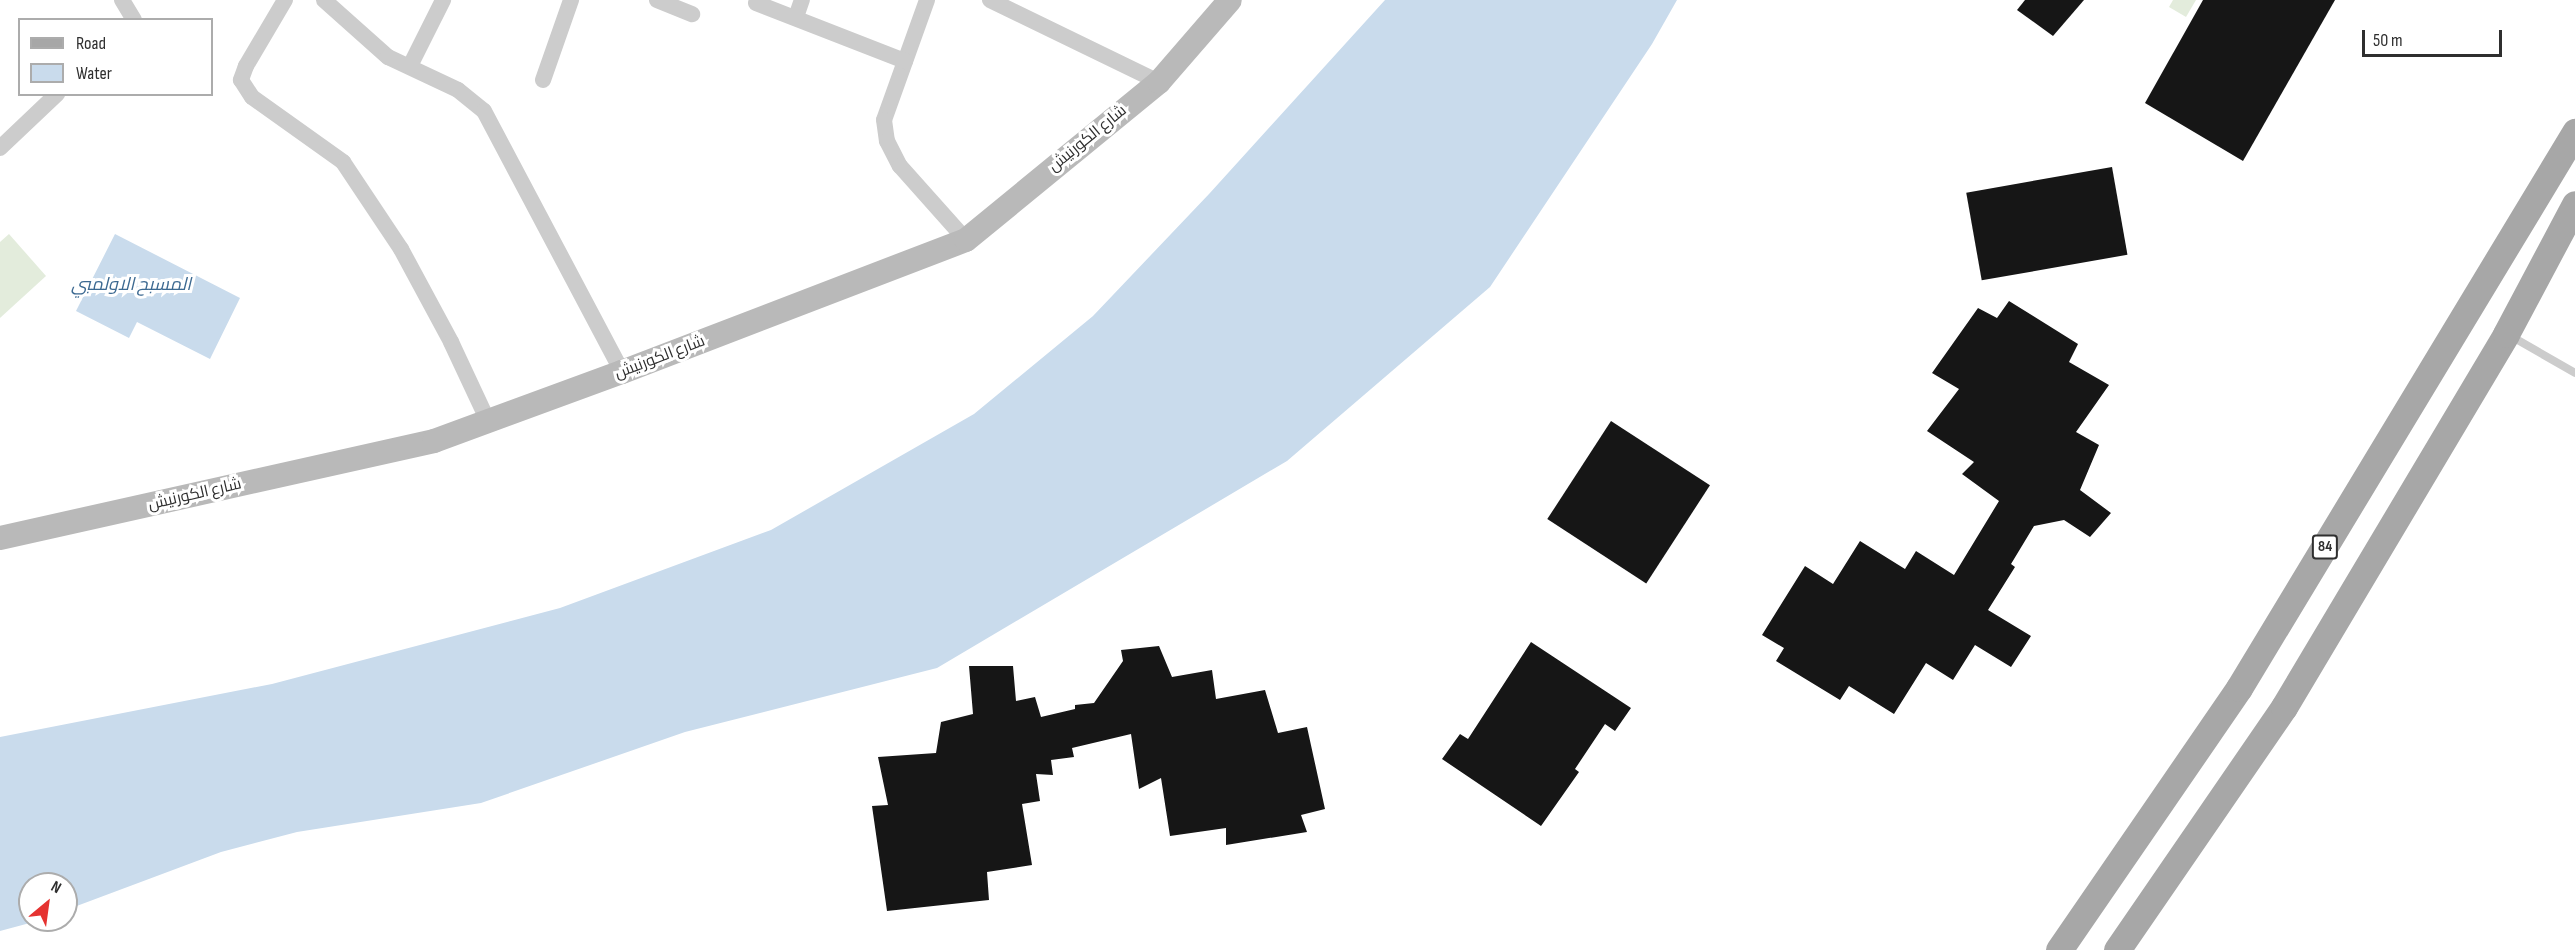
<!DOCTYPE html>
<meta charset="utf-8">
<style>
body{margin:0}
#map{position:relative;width:2575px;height:950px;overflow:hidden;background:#fff;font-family:"Sofia Sans Condensed",Cairo,sans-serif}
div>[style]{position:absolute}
.green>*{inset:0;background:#e3ecdc}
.water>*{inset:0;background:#c9dbec}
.building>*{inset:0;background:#161616;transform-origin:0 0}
.lane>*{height:8px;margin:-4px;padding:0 4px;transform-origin:4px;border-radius:4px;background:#ccc}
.street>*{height:16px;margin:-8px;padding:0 8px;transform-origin:8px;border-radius:8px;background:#ccc}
.secondary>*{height:24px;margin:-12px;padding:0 12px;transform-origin:12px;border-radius:12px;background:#b9b9b9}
.primary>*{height:27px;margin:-13.5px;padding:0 13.5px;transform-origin:13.5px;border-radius:13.5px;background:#a7a7a7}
span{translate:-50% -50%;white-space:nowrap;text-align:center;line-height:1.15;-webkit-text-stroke:6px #fff;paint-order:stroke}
.shield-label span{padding:2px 4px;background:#fff;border:2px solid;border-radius:4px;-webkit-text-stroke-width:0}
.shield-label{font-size:15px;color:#2f2f2f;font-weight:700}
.street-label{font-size:16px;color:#2f2f2f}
.water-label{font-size:18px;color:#3c6991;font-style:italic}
.legend{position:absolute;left:18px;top:18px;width:195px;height:78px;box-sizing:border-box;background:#fff;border:2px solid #acacac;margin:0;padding:8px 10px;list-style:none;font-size:18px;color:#2f2f2f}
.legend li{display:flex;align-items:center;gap:12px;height:30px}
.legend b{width:30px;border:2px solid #acacac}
.north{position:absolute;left:18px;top:872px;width:60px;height:60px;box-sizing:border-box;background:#fff;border:2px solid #acacac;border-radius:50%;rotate:29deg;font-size:16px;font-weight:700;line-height:24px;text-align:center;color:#2f2f2f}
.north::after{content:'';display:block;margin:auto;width:21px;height:27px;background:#e53331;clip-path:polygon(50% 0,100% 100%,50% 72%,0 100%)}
.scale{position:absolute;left:2362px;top:30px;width:140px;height:27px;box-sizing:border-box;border:3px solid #2f2f2f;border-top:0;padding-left:8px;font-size:18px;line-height:21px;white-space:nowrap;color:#2f2f2f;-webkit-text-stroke:4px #fff;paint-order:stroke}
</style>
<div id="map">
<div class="green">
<i style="clip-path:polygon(2173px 0,2196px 0,2186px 17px,2169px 7px)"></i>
<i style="clip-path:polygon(9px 234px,46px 276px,0 318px,0 242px)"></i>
</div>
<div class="water">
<i style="clip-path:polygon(1385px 0,1677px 0,1652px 44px,1490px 287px,1287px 461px,937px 668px,685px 732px,481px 803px,297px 832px,221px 852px,66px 910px,66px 884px,30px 884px,30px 920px,41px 920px,0 931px,0 737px,272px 684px,560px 608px,771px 530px,974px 414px,1093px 316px,1209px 194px)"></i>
<i style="clip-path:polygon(115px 234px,240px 298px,210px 359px,137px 322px,129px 338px,76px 311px)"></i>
</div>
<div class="building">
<i style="clip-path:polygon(2025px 0,2084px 0,2053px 36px,2017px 10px)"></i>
<i style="clip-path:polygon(2203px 0,2335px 0,2243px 161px,2145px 103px)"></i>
<i style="left:2112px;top:167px;width:89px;height:148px;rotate:80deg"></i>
<i style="clip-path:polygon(2009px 301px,2078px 344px,2069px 362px,2109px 385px,2076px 432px,2099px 445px,2080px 490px,2111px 513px,2090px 537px,2064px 520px,2034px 526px,2011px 564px,2015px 567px,1988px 610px,2031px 636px,2011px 667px,1975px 645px,1953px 680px,1926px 663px,1894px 714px,1849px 686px,1840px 700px,1776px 661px,1784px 648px,1762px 635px,1805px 566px,1833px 584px,1860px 541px,1905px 569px,1916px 551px,1954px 575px,1999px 501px,1962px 474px,1974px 462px,1927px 431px,1959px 389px,1932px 373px,1978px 308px,1997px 318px)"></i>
<i style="left:1611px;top:421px;width:118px;height:117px;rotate:33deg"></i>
<i style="clip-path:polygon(1531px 642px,1631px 708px,1615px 731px,1605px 724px,1575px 769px,1579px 772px,1541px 826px,1442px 759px,1460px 734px,1468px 739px)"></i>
<i style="clip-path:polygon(1159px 646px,1172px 677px,1212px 670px,1216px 699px,1265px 690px,1278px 733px,1307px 727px,1325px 809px,1301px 815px,1307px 832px,1226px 845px,1226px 828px,1170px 836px,1161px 778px,1139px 789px,1131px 734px,1072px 748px,1074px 757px,1051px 760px,1053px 775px,1036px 774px,1040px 801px,1022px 804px,1032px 865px,987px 872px,989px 900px,887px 911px,872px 806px,888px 805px,878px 757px,936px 753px,941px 722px,973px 714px,969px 666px,1013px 666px,1016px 701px,1035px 697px,1041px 717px,1075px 709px,1075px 705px,1094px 703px,1123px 661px,1121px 650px)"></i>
</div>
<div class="lane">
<i style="left:2509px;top:335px;width:76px;rotate:29.9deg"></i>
</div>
<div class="street">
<i style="left:122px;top:0;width:23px;rotate:59deg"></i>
<i style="left:285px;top:0;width:77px;rotate:120.6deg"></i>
<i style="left:246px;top:66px;width:15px;rotate:110deg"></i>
<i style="left:241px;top:80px;width:20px;rotate:57deg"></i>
<i style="left:252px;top:97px;width:112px;rotate:35.5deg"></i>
<i style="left:343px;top:162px;width:105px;rotate:56.3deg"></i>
<i style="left:401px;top:249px;width:106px;rotate:61.7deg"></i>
<i style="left:451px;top:342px;width:87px;rotate:64.9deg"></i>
<i style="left:324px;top:0;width:86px;rotate:41.7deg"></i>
<i style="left:388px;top:57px;width:77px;rotate:25.2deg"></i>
<i style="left:458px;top:90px;width:33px;rotate:39deg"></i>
<i style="left:484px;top:111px;width:295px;rotate:62.1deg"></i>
<i style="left:657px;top:0;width:38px;rotate:22deg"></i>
<i style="left:927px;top:0;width:127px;rotate:109.7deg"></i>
<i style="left:884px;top:120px;width:21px;rotate:82deg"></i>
<i style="left:887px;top:141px;width:28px;rotate:63deg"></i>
<i style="left:900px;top:166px;width:99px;rotate:48.3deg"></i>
<i style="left:990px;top:0;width:188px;rotate:25.9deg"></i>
<i style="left:756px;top:3px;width:160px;rotate:21.3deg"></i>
<i style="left:796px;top:17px;width:18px;rotate:-71deg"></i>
<i style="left:410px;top:66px;width:74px;rotate:-63.4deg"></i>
<i style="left:543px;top:80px;width:85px;rotate:-70.7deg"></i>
<i style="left:0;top:148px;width:79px;rotate:-43.5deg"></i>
</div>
<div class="secondary">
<i style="left:0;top:538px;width:445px;rotate:-12.6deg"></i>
<i style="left:434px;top:441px;width:200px;rotate:-20.2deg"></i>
<i style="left:622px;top:372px;width:368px;rotate:-21deg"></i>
<i style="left:966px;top:240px;width:249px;rotate:-39.3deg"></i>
<i style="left:1159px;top:82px;width:108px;rotate:-49.1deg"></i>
</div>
<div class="primary">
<i style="left:2059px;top:950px;width:318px;rotate:-55.5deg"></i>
<i style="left:2239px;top:688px;width:650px;rotate:-58.85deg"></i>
<i style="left:2117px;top:950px;width:295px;rotate:-55.5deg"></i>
<i style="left:2284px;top:707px;width:434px;rotate:-59.2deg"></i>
<i style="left:2506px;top:334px;width:147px;rotate:-62deg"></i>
</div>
<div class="shield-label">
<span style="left:2325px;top:547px">84</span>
</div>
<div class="street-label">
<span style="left:1088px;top:139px;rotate:-39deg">شارع الكورنيش</span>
<span style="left:660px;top:358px;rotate:-21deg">شارع الكورنيش</span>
<span style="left:195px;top:495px;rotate:-13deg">شارع الكورنيش</span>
</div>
<div class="water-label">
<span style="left:131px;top:285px">المسبح الاولمبي</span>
</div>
<ul class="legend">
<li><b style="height:8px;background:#a7a7a7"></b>Road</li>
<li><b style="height:16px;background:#c9dbec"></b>Water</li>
</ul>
<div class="north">N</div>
<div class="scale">50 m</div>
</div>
